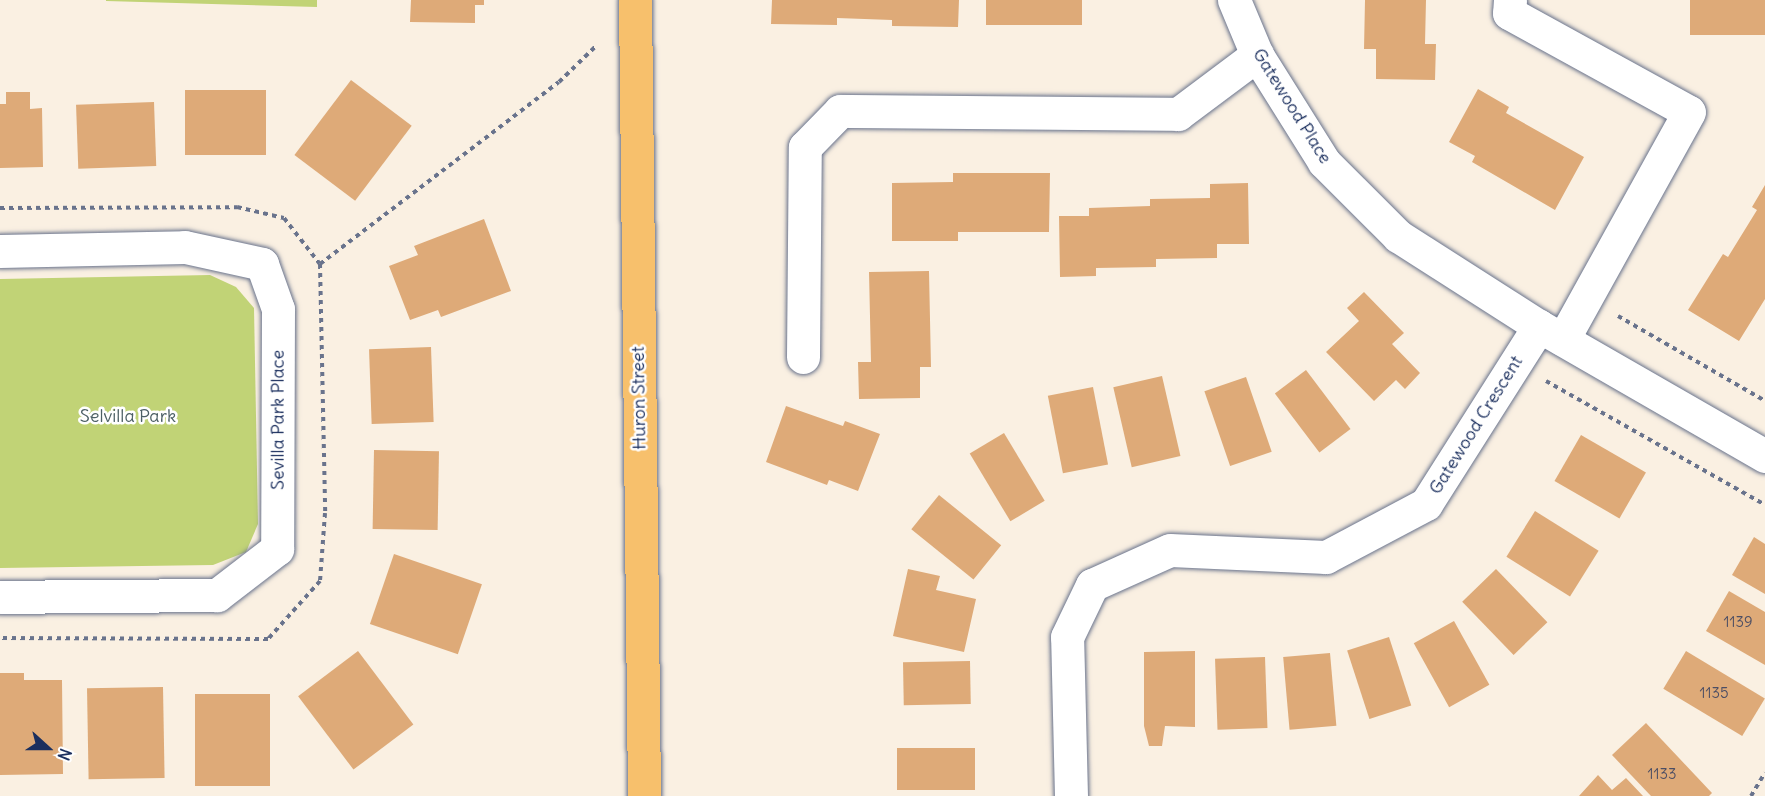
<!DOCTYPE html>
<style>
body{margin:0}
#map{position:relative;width:1765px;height:796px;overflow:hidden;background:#faf0e2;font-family:Delius,sans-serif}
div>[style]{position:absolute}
.green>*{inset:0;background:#c1d376}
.building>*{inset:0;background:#deaa78;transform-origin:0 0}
.path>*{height:4px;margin-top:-2px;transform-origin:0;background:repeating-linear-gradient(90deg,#69738c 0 4.5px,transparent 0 9px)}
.roads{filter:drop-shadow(0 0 2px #69738c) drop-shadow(0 0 2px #69738c)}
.minor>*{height:33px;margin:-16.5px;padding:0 16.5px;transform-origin:16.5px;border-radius:16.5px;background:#fff}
.major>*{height:33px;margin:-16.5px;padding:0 16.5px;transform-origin:16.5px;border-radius:16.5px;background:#f7c06c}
span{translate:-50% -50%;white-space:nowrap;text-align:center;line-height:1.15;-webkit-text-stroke:5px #fff;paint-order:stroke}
.number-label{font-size:15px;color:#4c4e64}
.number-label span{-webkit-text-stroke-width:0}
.street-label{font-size:18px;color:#1b2f5e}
.park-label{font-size:18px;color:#4d6065}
.north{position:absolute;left:18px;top:718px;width:60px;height:60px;-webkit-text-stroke:4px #fff;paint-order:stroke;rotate:111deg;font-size:16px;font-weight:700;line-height:24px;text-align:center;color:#1b2f5e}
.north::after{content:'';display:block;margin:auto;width:21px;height:27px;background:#1b2f5e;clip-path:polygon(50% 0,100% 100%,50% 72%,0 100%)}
</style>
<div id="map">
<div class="green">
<i style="clip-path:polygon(106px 0,317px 0,317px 7px,106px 1px)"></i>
<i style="clip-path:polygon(210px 275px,236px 287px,254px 308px,258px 524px,246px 552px,213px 565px,0 568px,0 279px)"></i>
</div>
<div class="building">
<i style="clip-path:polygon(411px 0,484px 0,484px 5px,475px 5px,475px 23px,410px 22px)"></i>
<i style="clip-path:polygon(772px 0,959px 0,958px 27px,892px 26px,892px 20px,837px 18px,837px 25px,771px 24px)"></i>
<i style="left:986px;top:0;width:96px;height:25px"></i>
<i style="clip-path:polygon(1365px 0,1426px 0,1425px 44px,1436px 44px,1435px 80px,1376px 79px,1376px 49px,1364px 49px)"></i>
<i style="left:1690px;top:0;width:75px;height:35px"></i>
<i style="left:351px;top:80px;width:76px;height:94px;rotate:37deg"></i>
<i style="clip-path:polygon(1478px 89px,1509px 107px,1506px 113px,1584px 157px,1555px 210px,1472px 162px,1475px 156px,1449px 142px)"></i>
<i style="left:185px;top:90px;width:81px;height:65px"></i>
<i style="clip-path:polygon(6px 92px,30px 92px,30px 109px,42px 108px,43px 167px,0 168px,0 104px,6px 104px)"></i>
<i style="left:154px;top:102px;width:64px;height:78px;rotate:88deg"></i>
<i style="clip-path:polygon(953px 173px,1050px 173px,1049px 232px,958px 232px,958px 241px,892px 241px,892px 183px,953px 182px)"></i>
<i style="clip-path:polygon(1248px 183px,1249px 244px,1217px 244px,1217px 258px,1156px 259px,1156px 267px,1096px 268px,1096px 276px,1060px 277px,1059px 216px,1089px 216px,1089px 208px,1150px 206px,1150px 199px,1210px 198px,1210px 184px)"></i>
<i style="clip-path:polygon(1765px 185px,1765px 299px,1739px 341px,1688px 310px,1723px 254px,1728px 257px,1757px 210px,1752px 207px)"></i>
<i style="clip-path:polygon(484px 219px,511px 291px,441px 317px,438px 310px,410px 320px,389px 266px,418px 255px,414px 246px)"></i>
<i style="clip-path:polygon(929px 271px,931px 367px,920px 367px,920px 398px,859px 399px,858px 362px,871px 362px,869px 272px)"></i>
<i style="clip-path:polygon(1364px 292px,1404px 333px,1392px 344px,1420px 373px,1405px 389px,1396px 380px,1374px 401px,1326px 352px,1359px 321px,1347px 308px)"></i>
<i style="left:431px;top:347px;width:75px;height:62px;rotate:88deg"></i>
<i style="left:1306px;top:370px;width:74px;height:39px;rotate:53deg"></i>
<i style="left:1162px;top:376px;width:82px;height:50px;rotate:77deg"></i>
<i style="left:1246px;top:377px;width:79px;height:44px;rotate:71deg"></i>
<i style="left:1093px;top:387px;width:79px;height:46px;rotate:79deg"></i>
<i style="clip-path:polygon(786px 406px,843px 426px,845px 421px,880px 434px,858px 491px,829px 480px,827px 485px,766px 462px)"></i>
<i style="left:1004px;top:433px;width:79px;height:40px;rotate:59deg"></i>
<i style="left:1581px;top:435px;width:75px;height:53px;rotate:30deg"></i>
<i style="left:374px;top:450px;width:65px;height:79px;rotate:1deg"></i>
<i style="left:939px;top:495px;width:80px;height:44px;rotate:39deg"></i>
<i style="left:1535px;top:511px;width:75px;height:54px;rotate:32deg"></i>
<i style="clip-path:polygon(1754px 537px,1765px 544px,1765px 594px,1732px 575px)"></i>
<i style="left:394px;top:554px;width:93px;height:74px;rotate:19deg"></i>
<i style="clip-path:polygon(908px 569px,940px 576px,936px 590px,976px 599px,964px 652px,893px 636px)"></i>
<i style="left:1496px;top:569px;width:74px;height:47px;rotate:46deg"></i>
<i style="clip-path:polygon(1729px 591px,1765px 612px,1765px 665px,1706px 631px)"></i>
<i style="left:1454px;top:621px;width:73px;height:46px;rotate:61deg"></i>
<i style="left:1389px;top:637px;width:72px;height:44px;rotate:72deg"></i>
<i style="left:358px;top:651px;width:92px;height:75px;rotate:53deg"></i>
<i style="clip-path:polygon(1195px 651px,1195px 727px,1165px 726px,1162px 746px,1149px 746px,1144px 726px,1144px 652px)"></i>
<i style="left:1686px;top:651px;width:92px;height:44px;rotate:31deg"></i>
<i style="left:1330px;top:653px;width:73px;height:47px;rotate:85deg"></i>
<i style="left:1265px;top:657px;width:71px;height:50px;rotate:88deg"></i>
<i style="left:970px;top:661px;width:43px;height:67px;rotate:89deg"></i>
<i style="clip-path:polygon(0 673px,24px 673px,24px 680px,62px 680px,63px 774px,0 775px)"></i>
<i style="left:163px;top:687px;width:91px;height:76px;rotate:89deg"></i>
<i style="left:195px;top:694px;width:75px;height:92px"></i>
<i style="clip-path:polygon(1646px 723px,1712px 793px,1709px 796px,1651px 796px,1612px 755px)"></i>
<i style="left:897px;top:748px;width:78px;height:42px"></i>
<i style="clip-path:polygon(1598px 775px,1612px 790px,1626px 778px,1643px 796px,1579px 796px)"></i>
</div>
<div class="path">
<i style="left:0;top:208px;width:237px;rotate:-0.2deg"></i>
<i style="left:237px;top:207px;width:48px;rotate:13.2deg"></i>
<i style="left:284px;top:218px;width:58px;rotate:52deg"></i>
<i style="left:320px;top:264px;width:249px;rotate:88.8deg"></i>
<i style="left:325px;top:513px;width:68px;rotate:94.2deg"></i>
<i style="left:320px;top:581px;width:78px;rotate:131.9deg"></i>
<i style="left:268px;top:639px;width:268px;rotate:-179.8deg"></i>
<i style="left:320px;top:264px;width:300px;rotate:-37.3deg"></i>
<i style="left:559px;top:82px;width:53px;rotate:-44.2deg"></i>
<i style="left:1618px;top:316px;width:170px;rotate:30deg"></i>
<i style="left:1546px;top:381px;width:252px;rotate:29.5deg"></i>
<i style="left:1751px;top:796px;width:27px;rotate:-59deg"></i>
</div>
<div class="roads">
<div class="minor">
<i style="left:1234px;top:0;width:60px;rotate:67.3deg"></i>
<i style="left:1257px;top:55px;width:126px;rotate:57.9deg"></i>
<i style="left:1324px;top:162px;width:105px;rotate:45deg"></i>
<i style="left:1398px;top:236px;width:167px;rotate:32.6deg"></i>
<i style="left:1510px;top:0;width:13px;rotate:94deg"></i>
<i style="left:1509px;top:13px;width:205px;rotate:28.8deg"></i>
<i style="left:1689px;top:112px;width:260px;rotate:119deg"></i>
<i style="left:0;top:251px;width:185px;rotate:-1.2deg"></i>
<i style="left:185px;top:247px;width:79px;rotate:12.4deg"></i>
<i style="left:262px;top:264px;width:48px;rotate:70.4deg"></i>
<i style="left:278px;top:309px;width:240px;rotate:90.2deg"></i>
<i style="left:277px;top:549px;width:76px;rotate:142.5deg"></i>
<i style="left:217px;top:595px;width:217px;rotate:179.5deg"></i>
<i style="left:803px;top:357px;width:210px;rotate:-89.5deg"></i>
<i style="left:805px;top:147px;width:50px;rotate:-45.8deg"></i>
<i style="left:840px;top:111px;width:338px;rotate:0.5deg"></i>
<i style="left:1178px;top:114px;width:99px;rotate:-36.8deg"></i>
<i style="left:1071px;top:796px;width:159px;rotate:-91.4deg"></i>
<i style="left:1067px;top:637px;width:58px;rotate:-64.3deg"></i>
<i style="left:1092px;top:585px;width:85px;rotate:-24.2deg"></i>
<i style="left:1170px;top:550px;width:156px;rotate:2.6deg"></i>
<i style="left:1326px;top:557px;width:113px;rotate:-27.9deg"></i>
<i style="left:1426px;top:504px;width:211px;rotate:-57.6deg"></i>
<i style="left:1539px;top:326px;width:261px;rotate:29.9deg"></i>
</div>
<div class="major">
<i style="left:635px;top:0;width:796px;rotate:89.35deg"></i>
</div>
</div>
<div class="number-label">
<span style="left:1738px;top:622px">1139</span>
<span style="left:1714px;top:693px">1135</span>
<span style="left:1662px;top:774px">1133</span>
</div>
<div class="street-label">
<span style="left:1292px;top:106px;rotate:58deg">Gatewood Place</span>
<span style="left:639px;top:398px;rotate:-91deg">Huron Street</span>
<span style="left:278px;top:420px;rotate:-90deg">Sevilla Park Place</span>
<span style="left:1476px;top:425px;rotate:-58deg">Gatewood Crescent</span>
</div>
<div class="park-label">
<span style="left:128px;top:416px">Selvilla Park</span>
</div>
<div class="north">N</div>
</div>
